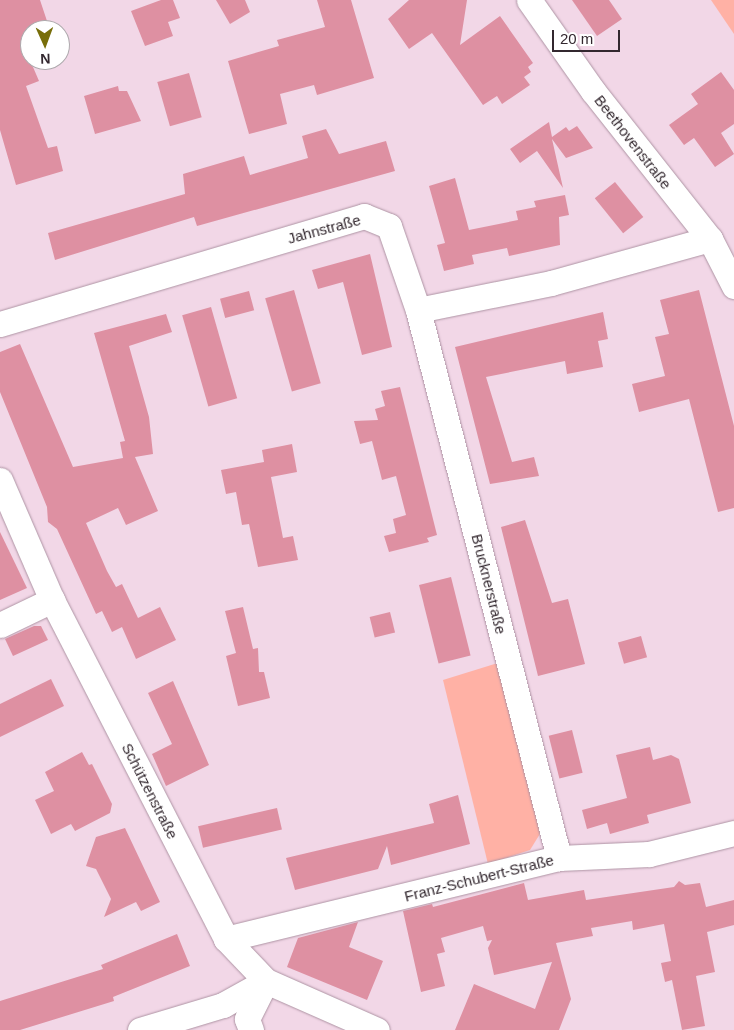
<!DOCTYPE html>
<meta charset="utf-8">
<style>
body{margin:0}
#map{position:relative;width:734px;height:1030px;overflow:hidden;background:#f2d7e7;font-family:Helvetica,sans-serif}
div>[style]{position:absolute}
.green>*{inset:0;background:#ffb1a5}
.building>*{inset:0;background:#de90a2;transform-origin:0 0}
.roads{filter:drop-shadow(0 0 1px #ae94a4) drop-shadow(0 0 1px #ae94a4)}
.minor>*{height:25px;margin:-12.5px;padding:0 12.5px;transform-origin:12.5px;border-radius:12.5px;background:#fff}
span{translate:-50% -50%;white-space:nowrap;text-align:center;line-height:1.15;-webkit-text-stroke:4px #fff;paint-order:stroke}
.street-label{font-size:15px;color:#33282f}
.north{position:absolute;left:20px;top:20px;width:50px;height:50px;box-sizing:border-box;background:#fff;border:1px solid #ada9ac;border-radius:50%;rotate:178deg;font-size:14px;font-weight:700;line-height:20px;text-align:center;color:#33282f}
.north::after{content:'';display:block;margin:auto;width:18px;height:22px;background:#786e0a;clip-path:polygon(50% 0,100% 100%,50% 72%,0 100%)}
.scale{position:absolute;left:552px;top:30px;width:68px;height:22px;box-sizing:border-box;border:2px solid #33282f;border-top:0;padding-left:6px;font-size:15px;line-height:18px;white-space:nowrap;color:#33282f;-webkit-text-stroke:4px #fff;paint-order:stroke}
</style>
<div id="map">
<div class="green">
<i style="clip-path:polygon(711px 0,734px 0,734px 34px)"></i>
<i style="clip-path:polygon(501px 662px,543px 829px,530px 850px,488px 864px,443px 680px)"></i>
</div>
<div class="building">
<i style="clip-path:polygon(0 0,40px 0,50px 30px,30px 30px,30px 60px,39px 81px,26px 86px,48px 148px,57px 146px,63px 171px,16px 185px,0 130px)"></i>
<i style="clip-path:polygon(161px 0,173px 0,180px 18px,168px 22px,173px 36px,145px 46px,131px 11px)"></i>
<i style="clip-path:polygon(216px 0,245px 0,250px 12px,230px 24px)"></i>
<i style="clip-path:polygon(317px 0,351px 0,374px 78px,317px 95px,314px 85px,280px 94px,287px 124px,249px 134px,228px 61px,279px 46px,277px 40px,325px 27px)"></i>
<i style="clip-path:polygon(409px 0,467px 0,460px 45px,500px 16px,533px 63px,528px 67px,531px 72px,524px 77px,530px 85px,502px 104px,497px 96px,483px 105px,432px 33px,409px 49px,388px 19px)"></i>
<i style="clip-path:polygon(572px 0,609px 0,622px 19px,597px 36px)"></i>
<i style="clip-path:polygon(721px 72px,734px 90px,734px 124px,721px 133px,734px 154px,715px 167px,694px 138px,684px 145px,669px 125px,698px 104px,691px 94px)"></i>
<i style="left:189px;top:73px;width:46px;height:33px;rotate:74deg"></i>
<i style="clip-path:polygon(118px 86px,119px 91px,127px 91px,141px 121px,95px 134px,84px 96px)"></i>
<i style="clip-path:polygon(549px 122px,552px 137px,566px 127px,569px 131px,577px 126px,593px 148px,566px 158px,552px 139px,563px 188px,537px 151px,520px 163px,510px 149px)"></i>
<i style="clip-path:polygon(326px 129px,339px 154px,386px 141px,395px 171px,197px 226px,194px 217px,55px 260px,48px 233px,185px 194px,183px 174px,217px 164px,244px 156px,250px 175px,308px 158px,302px 136px)"></i>
<i style="clip-path:polygon(455px 178px,469px 230px,518px 220px,516px 211px,536px 207px,534px 201px,565px 195px,569px 215px,559px 217px,560px 245px,509px 256px,507px 248px,472px 255px,474px 264px,444px 271px,437px 245px,445px 243px,429px 186px)"></i>
<i style="left:615px;top:182px;width:45px;height:26px;rotate:51deg"></i>
<i style="clip-path:polygon(370px 254px,392px 347px,362px 355px,343px 282px,318px 289px,312px 270px)"></i>
<i style="left:294px;top:290px;width:97px;height:30px;rotate:74deg"></i>
<i style="clip-path:polygon(699px 290px,734px 426px,734px 508px,718px 512px,689px 399px,639px 412px,632px 384px,665px 376px,655px 337px,669px 334px,660px 300px)"></i>
<i style="left:249px;top:291px;width:20px;height:30px;rotate:75deg"></i>
<i style="left:211px;top:307px;width:95px;height:30px;rotate:74deg"></i>
<i style="clip-path:polygon(603px 312px,608px 339px,598px 341px,603px 367px,567px 374px,565px 361px,486px 377px,512px 462px,534px 457px,539px 476px,490px 484px,455px 347px)"></i>
<i style="clip-path:polygon(166px 314px,172px 332px,129px 346px,149px 417px,153px 454px,135px 457px,158px 511px,126px 525px,118px 508px,86px 523px,107px 571px,116px 587px,122px 584px,138px 618px,160px 607px,176px 640px,136px 659px,122px 627px,112px 632px,102px 611px,96px 614px,57px 529px,48px 522px,47px 507px,0 392px,0 352px,20px 344px,73px 467px,123px 458px,120px 442px,125px 441px,94px 333px)"></i>
<i style="clip-path:polygon(400px 387px,437px 535px,427px 538px,429px 542px,389px 552px,384px 536px,396px 533px,393px 519px,406px 515px,396px 476px,382px 480px,372px 441px,360px 444px,354px 421px,378px 420px,375px 409px,385px 406px,381px 391px)"></i>
<i style="clip-path:polygon(292px 444px,297px 472px,271px 477px,283px 538px,293px 536px,298px 560px,258px 567px,249px 524px,242px 525px,236px 492px,226px 494px,221px 470px,264px 462px,262px 450px)"></i>
<i style="clip-path:polygon(525px 520px,552px 603px,568px 599px,585px 664px,538px 676px,501px 527px)"></i>
<i style="clip-path:polygon(0 532px,27px 588px,0 600px)"></i>
<i style="left:451px;top:577px;width:81px;height:33px;rotate:76deg"></i>
<i style="clip-path:polygon(243px 607px,253px 649px,258px 648px,259px 672px,264px 672px,270px 698px,238px 706px,226px 656px,236px 653px,225px 611px)"></i>
<i style="left:390px;top:612px;width:21px;height:21px;rotate:76deg"></i>
<i style="clip-path:polygon(34px 626px,41px 626px,48px 640px,13px 656px,5px 639px)"></i>
<i style="left:641px;top:636px;width:22px;height:24px;rotate:74deg"></i>
<i style="clip-path:polygon(51px 679px,64px 706px,0 737px,0 704px)"></i>
<i style="clip-path:polygon(173px 681px,209px 765px,166px 786px,152px 754px,172px 744px,148px 693px)"></i>
<i style="left:572px;top:730px;width:44px;height:24px;rotate:76deg"></i>
<i style="clip-path:polygon(650px 747px,653px 760px,671px 755px,679px 759px,691px 803px,647px 815px,649px 823px,610px 834px,607px 823px,587px 829px,582px 810px,627px 798px,616px 755px)"></i>
<i style="clip-path:polygon(82px 752px,89px 765px,92px 764px,112px 804px,110px 813px,75px 831px,71px 824px,51px 834px,35px 800px,54px 791px,45px 772px)"></i>
<i style="clip-path:polygon(458px 795px,470px 844px,391px 865px,387px 846px,378px 869px,295px 890px,286px 858px,434px 823px,429px 804px)"></i>
<i style="left:277px;top:808px;width:22px;height:81px;rotate:77deg"></i>
<i style="clip-path:polygon(125px 828px,160px 902px,141px 911px,136px 902px,104px 917px,111px 899px,96px 869px,86px 866px,96px 837px)"></i>
<i style="clip-path:polygon(679px 881px,685px 885px,700px 883px,706px 907px,734px 900px,734px 925px,707px 932px,715px 972px,696px 976px,705px 1026px,682px 1030px,672px 980px,665px 982px,661px 963px,671px 961px,664px 924px,633px 930px,632px 921px,591px 928px,593px 936px,556px 943px,571px 999px,559px 1030px,455px 1030px,474px 984px,535px 1009px,552px 962px,494px 975px,488px 948px,492px 940px,487px 941px,483px 926px,441px 938px,445px 952px,437px 954px,445px 986px,421px 992px,403px 911px,432px 904px,433px 907px,524px 883px,528px 900px,584px 890px,586px 900px,674px 887px)"></i>
<i style="clip-path:polygon(358px 922px,349px 947px,383px 961px,367px 1000px,287px 967px,298px 938px)"></i>
<i style="clip-path:polygon(177px 934px,190px 966px,113px 997px,114px 1001px,20px 1030px,0 1030px,0 1001px,103px 969px,101px 965px)"></i>
</div>
<div class="roads">
<div class="minor">
<i style="left:529px;top:0;width:111px;rotate:54.9deg"></i>
<i style="left:593px;top:91px;width:189px;rotate:51.7deg"></i>
<i style="left:710px;top:239px;width:53px;rotate:62.9deg"></i>
<i style="left:418px;top:310px;width:566px;rotate:75.57deg"></i>
<i style="left:0;top:324px;width:380px;rotate:-16.5deg"></i>
<i style="left:364px;top:216px;width:27px;rotate:22deg"></i>
<i style="left:389px;top:226px;width:89px;rotate:71deg"></i>
<i style="left:418px;top:310px;width:136px;rotate:-11.5deg"></i>
<i style="left:551px;top:283px;width:165px;rotate:-15.5deg"></i>
<i style="left:0;top:480px;width:131px;rotate:66.6deg"></i>
<i style="left:52px;top:600px;width:381px;rotate:62.8deg"></i>
<i style="left:226px;top:939px;width:58px;rotate:46.4deg"></i>
<i style="left:266px;top:981px;width:121px;rotate:23.8deg"></i>
<i style="left:0;top:625px;width:58px;rotate:-25.7deg"></i>
<i style="left:226px;top:939px;width:343px;rotate:-13.7deg"></i>
<i style="left:559px;top:858px;width:90px;rotate:-2.5deg"></i>
<i style="left:649px;top:854px;width:88px;rotate:-13.9deg"></i>
<i style="left:140px;top:1030px;width:87px;rotate:-16.8deg"></i>
<i style="left:223px;top:1005px;width:49px;rotate:-29.2deg"></i>
<i style="left:251px;top:1030px;width:12px;rotate:-110deg"></i>
<i style="left:247px;top:1019px;width:42px;rotate:-63.4deg"></i>
</div>
</div>
<div class="street-label">
<span style="left:633px;top:142px;rotate:52deg">Beethovenstraße</span>
<span style="left:324px;top:229px;rotate:-15deg">Jahnstraße</span>
<span style="left:489px;top:584px;rotate:76deg">Brucknerstraße</span>
<span style="left:150px;top:791px;rotate:63deg">Schützenstraße</span>
<span style="left:479px;top:878px;rotate:-14deg">Franz-Schubert-Straße</span>
</div>
<div class="north">N</div>
<div class="scale">20 m</div>
</div>
